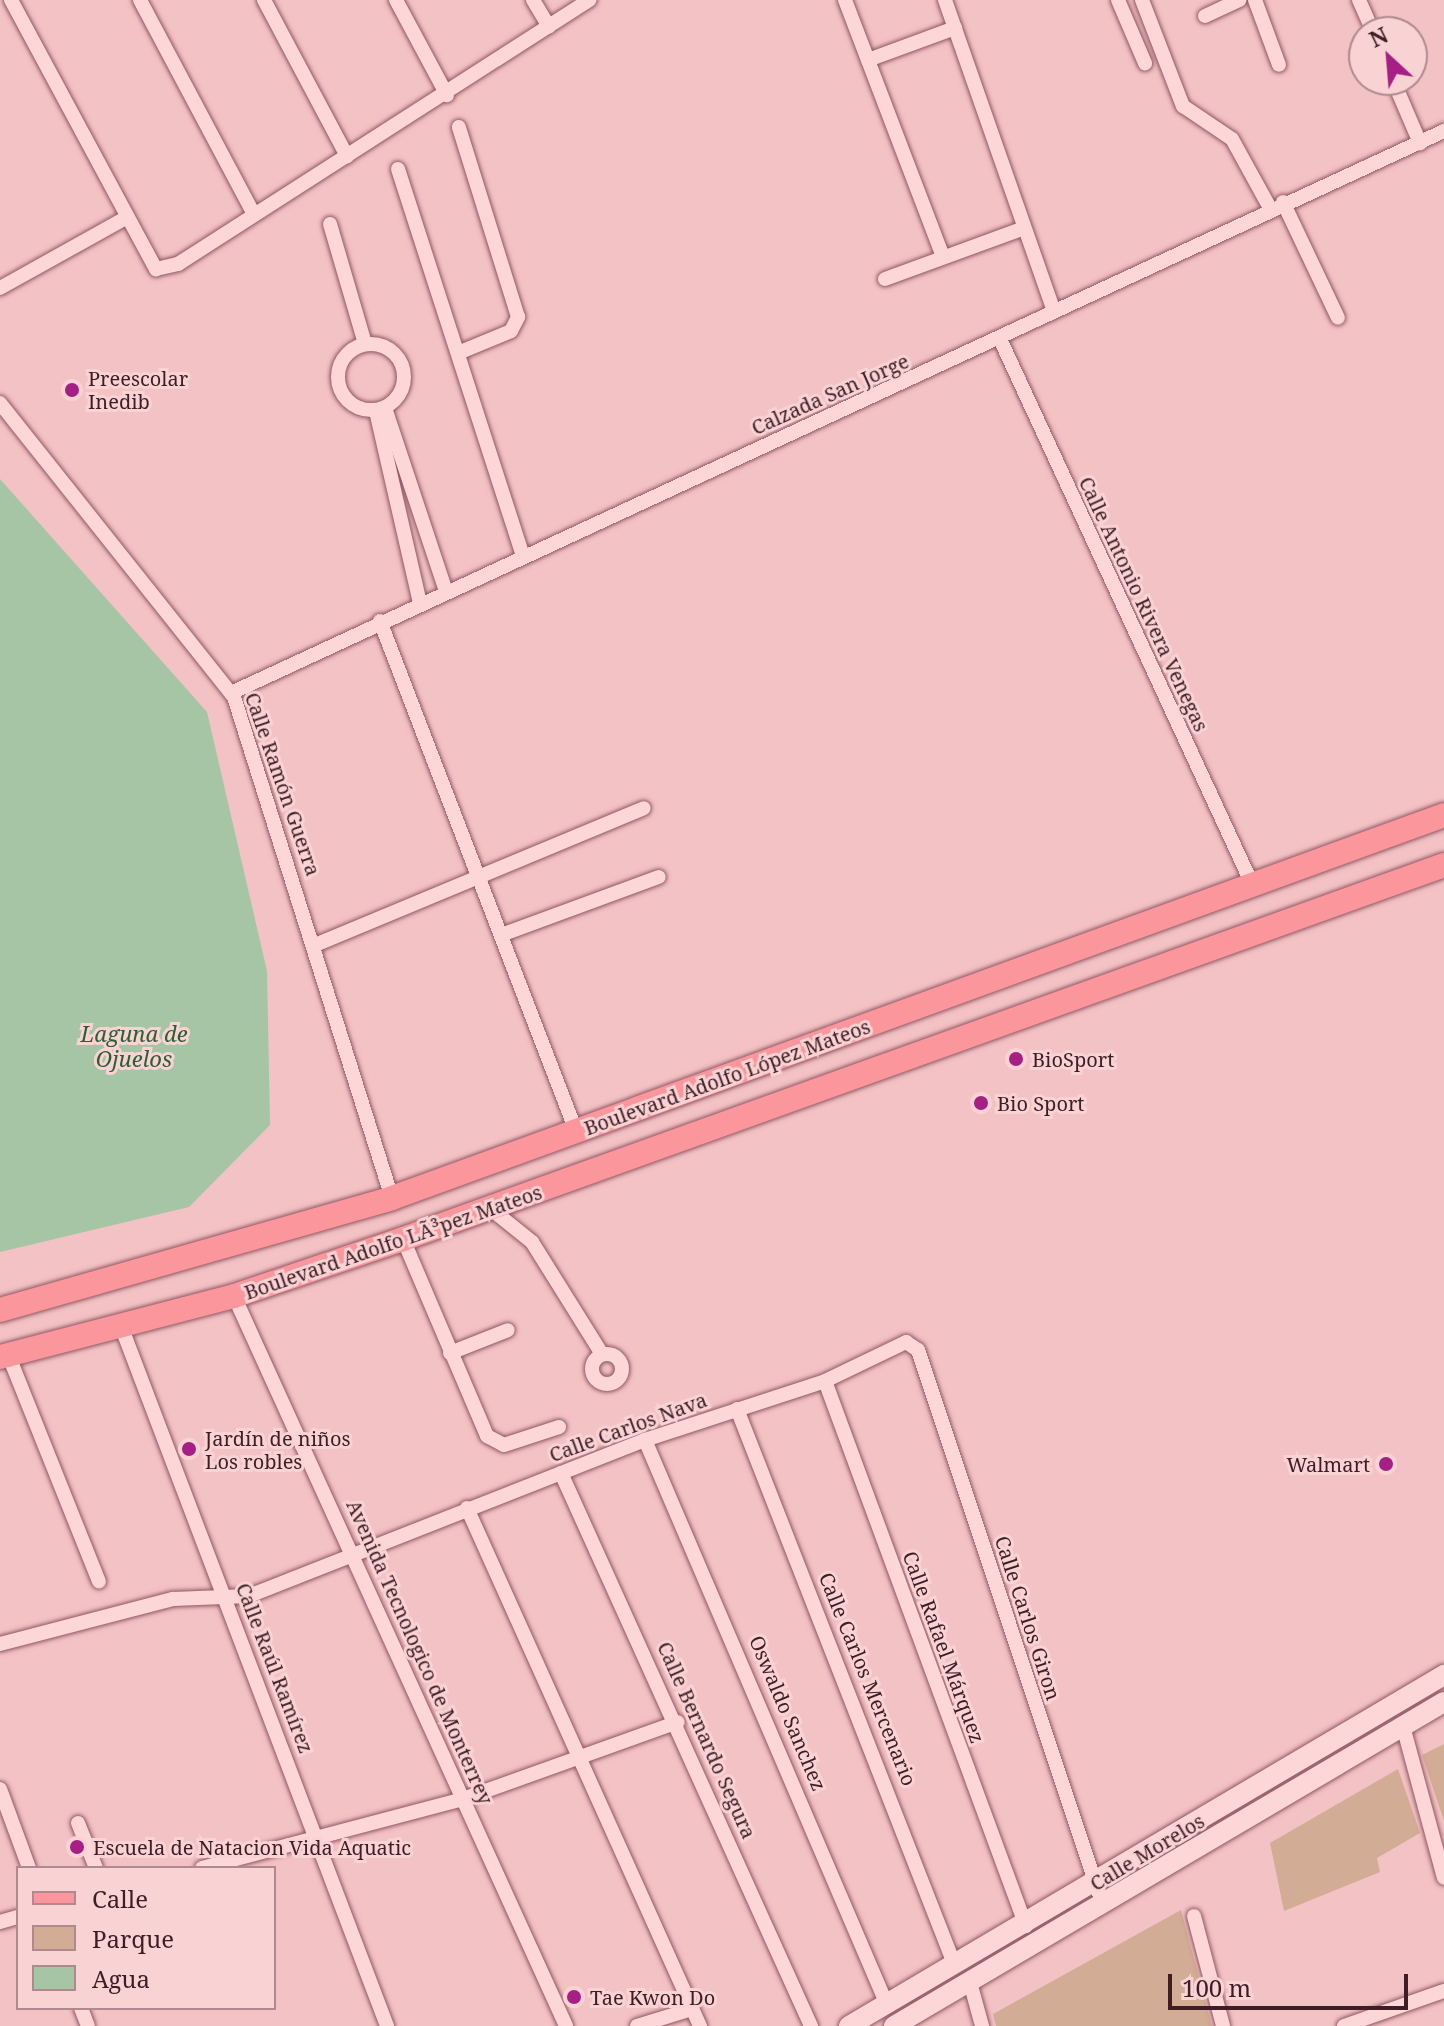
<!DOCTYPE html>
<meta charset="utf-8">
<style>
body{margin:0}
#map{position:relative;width:1444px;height:2026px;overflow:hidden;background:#f3c2c4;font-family:"Noto Serif",serif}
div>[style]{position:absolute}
.green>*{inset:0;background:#d3ac95}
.water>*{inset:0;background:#a6c5a5}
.roads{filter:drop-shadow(0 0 2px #905763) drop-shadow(0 0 2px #905763)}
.minor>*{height:14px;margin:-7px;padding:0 7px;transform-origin:7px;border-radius:7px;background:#fdd7d8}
.minor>.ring{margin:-7px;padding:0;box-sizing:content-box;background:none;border:14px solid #fdd7d8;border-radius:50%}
.secondary>*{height:20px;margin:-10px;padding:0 10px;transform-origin:10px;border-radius:10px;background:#fdd7d8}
.primary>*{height:24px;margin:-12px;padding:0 12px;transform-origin:12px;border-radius:12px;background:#fa969c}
.dots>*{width:22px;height:22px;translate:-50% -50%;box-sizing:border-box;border:4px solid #f9d3d4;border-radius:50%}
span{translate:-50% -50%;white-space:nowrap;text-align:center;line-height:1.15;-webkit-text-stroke:6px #f9d3d4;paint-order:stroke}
.poi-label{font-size:20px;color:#3e1d25}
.left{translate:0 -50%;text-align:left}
.right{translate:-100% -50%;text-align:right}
.street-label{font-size:20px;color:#3e1d25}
.water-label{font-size:22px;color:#2a5f35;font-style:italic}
.legend{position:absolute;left:16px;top:1866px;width:260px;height:144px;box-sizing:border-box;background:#f9d3d4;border:2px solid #ae8a8e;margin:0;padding:10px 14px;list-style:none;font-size:24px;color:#3e1d25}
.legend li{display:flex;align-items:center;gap:16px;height:40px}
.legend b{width:40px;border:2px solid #ae8a8e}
.north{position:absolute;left:1348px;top:16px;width:80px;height:80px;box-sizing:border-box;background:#f9d3d4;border:2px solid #ae8a8e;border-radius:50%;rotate:334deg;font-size:22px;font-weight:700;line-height:32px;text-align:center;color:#3e1d25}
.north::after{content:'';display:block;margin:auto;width:28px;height:36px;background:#a61f84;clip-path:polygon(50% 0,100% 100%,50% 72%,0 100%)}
.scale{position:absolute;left:1168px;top:1974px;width:240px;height:36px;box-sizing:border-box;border:4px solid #3e1d25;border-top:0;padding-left:10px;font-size:24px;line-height:28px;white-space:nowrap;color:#3e1d25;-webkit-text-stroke:6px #f9d3d4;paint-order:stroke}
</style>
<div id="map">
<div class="green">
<i style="clip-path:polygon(1444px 1744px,1444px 1821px,1422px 1755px)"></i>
<i style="clip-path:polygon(1398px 1769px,1420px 1833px,1377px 1858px,1380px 1872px,1284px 1911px,1270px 1843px)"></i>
<i style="clip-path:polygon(1181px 1910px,1212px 2026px,996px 2026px,993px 2014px)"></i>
</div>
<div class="water">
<i style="clip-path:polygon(0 479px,207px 712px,267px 971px,270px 1125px,189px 1207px,0 1252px)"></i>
</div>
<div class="roads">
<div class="minor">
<i style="left:11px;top:0;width:306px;rotate:61.7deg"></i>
<i style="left:156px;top:269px;width:23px;rotate:-13deg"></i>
<i style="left:178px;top:264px;width:489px;rotate:-32.7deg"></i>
<i style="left:140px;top:0;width:242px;rotate:62deg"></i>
<i style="left:264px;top:0;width:177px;rotate:62deg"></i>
<i style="left:396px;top:0;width:108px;rotate:61.8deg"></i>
<i style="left:533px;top:0;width:31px;rotate:59deg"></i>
<i style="left:845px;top:0;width:275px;rotate:69.1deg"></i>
<i style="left:945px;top:0;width:330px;rotate:70.7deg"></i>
<i style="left:1118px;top:0;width:69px;rotate:66.8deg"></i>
<i style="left:1142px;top:0;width:114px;rotate:68.9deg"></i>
<i style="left:1183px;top:106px;width:59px;rotate:34deg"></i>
<i style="left:1232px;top:139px;width:79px;rotate:61.2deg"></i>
<i style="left:1255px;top:0;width:69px;rotate:69.7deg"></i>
<i style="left:1359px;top:0;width:35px;rotate:66deg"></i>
<i style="left:1205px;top:16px;width:38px;rotate:-25deg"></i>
<i style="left:868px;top:60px;width:93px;rotate:-20.2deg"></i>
<i style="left:1393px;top:80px;width:69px;rotate:66.8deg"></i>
<i style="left:398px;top:169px;width:407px;rotate:72.1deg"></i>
<i style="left:1283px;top:202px;width:128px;rotate:64.6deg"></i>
<i style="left:330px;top:224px;width:125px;rotate:73.7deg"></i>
<i style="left:885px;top:279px;width:148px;rotate:-20.1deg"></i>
<i style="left:0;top:288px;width:144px;rotate:-29.1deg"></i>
<i style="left:1000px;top:339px;width:603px;rotate:65.18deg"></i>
<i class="ring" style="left:338px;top:344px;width:52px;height:52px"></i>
<i style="left:458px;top:353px;width:57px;rotate:-22.5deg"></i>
<i style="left:511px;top:331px;width:16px;rotate:-63deg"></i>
<i style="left:518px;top:317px;width:199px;rotate:-107.3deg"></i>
<i style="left:0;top:403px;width:376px;rotate:51.5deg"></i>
<i style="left:234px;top:697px;width:525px;rotate:72.5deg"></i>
<i style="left:385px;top:408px;width:193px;rotate:71.6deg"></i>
<i style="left:376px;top:411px;width:197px;rotate:77.1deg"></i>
<i style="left:380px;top:621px;width:546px;rotate:68.98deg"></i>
<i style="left:231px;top:693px;width:1337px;rotate:-24.86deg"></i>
<i style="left:501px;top:935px;width:168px;rotate:-20.2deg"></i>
<i style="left:315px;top:945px;width:356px;rotate:-22.6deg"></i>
<i style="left:491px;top:1209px;width:53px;rotate:38.8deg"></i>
<i style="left:532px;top:1242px;width:132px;rotate:58deg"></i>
<i style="left:403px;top:1239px;width:214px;rotate:66.9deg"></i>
<i style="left:487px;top:1436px;width:19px;rotate:28deg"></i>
<i style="left:504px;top:1445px;width:58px;rotate:-18.1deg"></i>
<i style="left:234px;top:1296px;width:802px;rotate:65.54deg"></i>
<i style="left:121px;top:1326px;width:749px;rotate:69.19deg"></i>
<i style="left:450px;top:1353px;width:62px;rotate:-21.6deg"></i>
<i class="ring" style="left:592px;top:1354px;width:16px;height:16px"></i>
<i style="left:8px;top:1354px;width:245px;rotate:68.2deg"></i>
<i style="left:825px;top:1381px;width:581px;rotate:69.76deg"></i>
<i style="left:737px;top:1409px;width:598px;rotate:68.63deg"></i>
<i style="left:645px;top:1440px;width:615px;rotate:66.81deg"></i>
<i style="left:561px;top:1473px;width:607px;rotate:65.67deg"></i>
<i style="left:467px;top:1508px;width:568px;rotate:65.78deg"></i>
<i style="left:0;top:1644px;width:179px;rotate:-14.6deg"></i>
<i style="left:173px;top:1599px;width:76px;rotate:-2.3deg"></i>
<i style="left:249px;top:1596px;width:426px;rotate:-21.5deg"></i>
<i style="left:645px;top:1440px;width:189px;rotate:-18.1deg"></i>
<i style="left:825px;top:1381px;width:90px;rotate:-25.7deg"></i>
<i style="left:906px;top:1342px;width:14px;rotate:34deg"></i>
<i style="left:918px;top:1350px;width:585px;rotate:71.57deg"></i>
<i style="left:1403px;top:1726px;width:157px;rotate:74.9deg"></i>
<i style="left:0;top:1789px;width:84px;rotate:69.8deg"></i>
<i style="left:78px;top:1823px;width:48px;rotate:68.2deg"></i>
<i style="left:202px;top:1868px;width:270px;rotate:-14.8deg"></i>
<i style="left:463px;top:1799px;width:228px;rotate:-19.7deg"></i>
<i style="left:1194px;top:1916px;width:114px;rotate:75.2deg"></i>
<i style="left:0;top:1922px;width:19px;rotate:-16deg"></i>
<i style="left:970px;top:1982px;width:46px;rotate:74.7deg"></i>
<i style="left:81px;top:2008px;width:19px;rotate:69deg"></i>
<i style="left:637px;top:2026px;width:58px;rotate:-17.2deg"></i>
<i style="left:1344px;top:2026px;width:106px;rotate:-19.3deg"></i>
</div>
<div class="secondary">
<i style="left:849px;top:2026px;width:691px;rotate:-30.54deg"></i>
<i style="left:894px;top:2026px;width:638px;rotate:-30.5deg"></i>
</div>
<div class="primary">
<i style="left:0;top:1310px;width:408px;rotate:-15.9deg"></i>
<i style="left:392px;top:1198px;width:1120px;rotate:-20deg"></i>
<i style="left:0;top:1357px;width:242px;rotate:-14.6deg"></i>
<i style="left:234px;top:1296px;width:178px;rotate:-18.6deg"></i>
<i style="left:403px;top:1239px;width:1106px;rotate:-19.76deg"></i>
</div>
</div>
<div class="dots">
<i style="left:72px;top:390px;background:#a61f84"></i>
<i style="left:1016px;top:1059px;background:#a61f84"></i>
<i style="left:981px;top:1103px;background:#a61f84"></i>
<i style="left:189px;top:1449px;background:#a61f84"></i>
<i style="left:1386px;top:1464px;background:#a61f84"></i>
<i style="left:77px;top:1847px;background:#a61f84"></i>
<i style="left:574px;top:1997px;background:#a61f84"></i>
</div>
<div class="poi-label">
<span class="left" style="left:88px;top:390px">Preescolar<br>Inedib</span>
<span class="left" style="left:1032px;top:1059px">BioSport</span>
<span class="left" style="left:997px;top:1103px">Bio Sport</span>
<span class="left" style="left:205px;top:1450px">Jardín de niños<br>Los robles</span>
<span class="right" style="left:1370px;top:1464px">Walmart</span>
<span class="left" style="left:93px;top:1847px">Escuela de Natacion Vida Aquatic</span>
<span class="left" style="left:590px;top:1997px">Tae Kwon Do</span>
</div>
<div class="street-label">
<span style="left:830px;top:394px;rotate:-24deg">Calzada San Jorge</span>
<span style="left:1144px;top:604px;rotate:65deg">Calle Antonio Rivera Venegas</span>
<span style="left:283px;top:784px;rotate:71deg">Calle Ramón Guerra</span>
<span style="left:727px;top:1077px;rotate:-20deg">Boulevard Adolfo López Mateos</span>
<span style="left:393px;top:1242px;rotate:-19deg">Boulevard Adolfo LÃ³pez Mateos</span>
<span style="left:628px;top:1427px;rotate:-20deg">Calle Carlos Nava</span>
<span style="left:1028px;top:1618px;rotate:72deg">Calle Carlos Giron</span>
<span style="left:944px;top:1647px;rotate:70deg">Calle Rafael Márquez</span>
<span style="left:420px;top:1652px;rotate:66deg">Avenida Tecnologico de Monterrey</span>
<span style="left:275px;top:1668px;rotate:69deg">Calle Raúl Ramírez</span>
<span style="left:868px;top:1679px;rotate:68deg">Calle Carlos Mercenario</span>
<span style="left:788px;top:1713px;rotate:67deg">Oswaldo Sanchez</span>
<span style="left:707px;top:1740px;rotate:66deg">Calle Bernardo Segura</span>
<span style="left:1147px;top:1852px;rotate:-31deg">Calle Morelos</span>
</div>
<div class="water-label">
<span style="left:134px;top:1046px">Laguna de<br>Ojuelos</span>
</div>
<ul class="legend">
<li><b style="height:10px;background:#fa969c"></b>Calle</li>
<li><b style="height:22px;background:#d3ac95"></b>Parque</li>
<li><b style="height:22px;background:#a6c5a5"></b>Agua</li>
</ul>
<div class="north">N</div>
<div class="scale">100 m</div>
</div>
